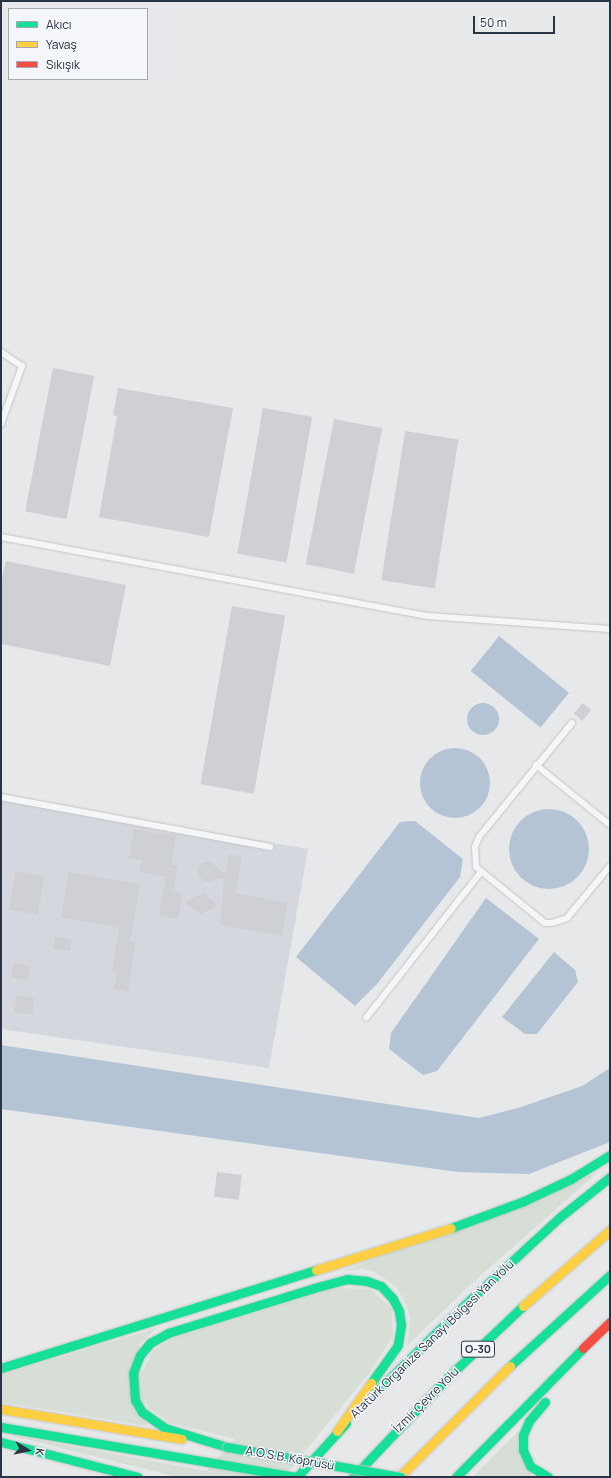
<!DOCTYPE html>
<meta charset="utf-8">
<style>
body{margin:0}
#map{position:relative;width:611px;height:1478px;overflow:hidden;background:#e6e8ea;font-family:Manrope,sans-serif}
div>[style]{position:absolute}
.built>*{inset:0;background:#d4d7dd}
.green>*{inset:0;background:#d6ded6}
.water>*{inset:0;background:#b4c4d5;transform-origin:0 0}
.round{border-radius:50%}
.building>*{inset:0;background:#ced0d3;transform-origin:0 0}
.roads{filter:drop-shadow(0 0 1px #c4c6c8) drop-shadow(0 0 1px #c4c6c8)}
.lane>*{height:6px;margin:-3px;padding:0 3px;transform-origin:3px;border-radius:3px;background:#f5f6f7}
.fast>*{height:9px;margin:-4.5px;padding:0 4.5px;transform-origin:4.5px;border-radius:4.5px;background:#16e098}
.slow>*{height:9px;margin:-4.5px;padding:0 4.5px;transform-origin:4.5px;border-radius:4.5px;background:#ffcf43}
.jam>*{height:9px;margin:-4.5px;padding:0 4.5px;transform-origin:4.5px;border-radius:4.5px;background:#f24e42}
.bridges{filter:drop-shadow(0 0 1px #c4c6c8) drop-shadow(0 0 1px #c4c6c8)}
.fast-bridge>*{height:9px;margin:-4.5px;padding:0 4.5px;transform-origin:4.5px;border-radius:4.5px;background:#16e098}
span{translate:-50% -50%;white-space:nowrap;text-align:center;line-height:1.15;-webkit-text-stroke:3px #f4f6f9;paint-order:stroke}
.shield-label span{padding:1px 3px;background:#f4f6f9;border:1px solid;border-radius:3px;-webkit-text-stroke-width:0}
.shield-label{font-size:11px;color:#2b3445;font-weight:700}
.street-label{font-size:12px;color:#2b3445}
.frame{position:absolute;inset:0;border:2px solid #2b3445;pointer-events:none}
.legend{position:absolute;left:8px;top:8px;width:140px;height:72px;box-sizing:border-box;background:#f4f6f9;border:1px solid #a4a8b1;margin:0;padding:5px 7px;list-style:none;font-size:12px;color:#2b3445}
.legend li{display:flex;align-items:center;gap:8px;height:20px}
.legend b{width:20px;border:1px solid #a4a8b1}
.north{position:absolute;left:8px;top:1430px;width:40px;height:40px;-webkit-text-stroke:3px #f4f6f9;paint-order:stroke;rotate:99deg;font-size:11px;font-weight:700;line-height:16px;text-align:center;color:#2b3445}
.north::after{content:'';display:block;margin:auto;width:14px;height:18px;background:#2b3445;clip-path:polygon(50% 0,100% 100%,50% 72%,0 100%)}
.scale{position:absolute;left:473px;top:16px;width:82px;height:18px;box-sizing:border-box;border:2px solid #2b3445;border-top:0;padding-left:5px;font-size:12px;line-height:14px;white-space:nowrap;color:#2b3445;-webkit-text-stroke:3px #f4f6f9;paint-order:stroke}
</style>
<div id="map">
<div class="built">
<i style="clip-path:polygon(1px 798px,308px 849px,269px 1068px,1px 1029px)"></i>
</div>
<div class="green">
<i style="clip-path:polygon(597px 1173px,468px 1287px,407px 1346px,410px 1317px,405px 1301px,396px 1287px,375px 1272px,362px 1269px,342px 1271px)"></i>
<i style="clip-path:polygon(336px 1288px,371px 1289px,392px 1309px,393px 1336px,370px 1372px,284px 1477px,177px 1477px,1px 1433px,206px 1471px,235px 1439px,170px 1423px,149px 1408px,143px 1396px,142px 1373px,153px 1351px,171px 1339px)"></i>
<i style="clip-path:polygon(157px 1328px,139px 1345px,147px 1426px,1px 1402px,1px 1375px)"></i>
<i style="clip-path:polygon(519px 1431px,532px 1477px,473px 1477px,482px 1467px)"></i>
</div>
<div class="water">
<i style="left:499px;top:636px;width:90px;height:45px;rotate:39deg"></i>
<i class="round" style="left:467px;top:703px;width:32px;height:32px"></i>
<i class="round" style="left:420px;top:748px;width:70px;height:70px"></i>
<i class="round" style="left:509px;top:809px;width:80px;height:80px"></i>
<i style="clip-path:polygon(415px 821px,463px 859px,460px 877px,377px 984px,355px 1006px,296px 957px,400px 822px)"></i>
<i style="clip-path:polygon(486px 898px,539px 939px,437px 1071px,423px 1075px,389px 1049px,391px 1033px)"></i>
<i style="clip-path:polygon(554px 952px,575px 970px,578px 982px,537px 1034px,525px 1034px,502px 1017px)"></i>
<i style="clip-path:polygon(1px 1045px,479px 1118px,521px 1107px,582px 1086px,610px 1068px,610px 1142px,529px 1174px,458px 1172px,1px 1109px)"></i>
</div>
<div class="building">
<i style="left:53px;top:368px;width:42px;height:146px;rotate:11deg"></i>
<i style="clip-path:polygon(118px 388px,233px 408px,209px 537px,99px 517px,117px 416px,113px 415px)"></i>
<i style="left:263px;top:408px;width:50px;height:148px;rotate:10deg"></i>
<i style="left:334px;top:419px;width:49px;height:148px;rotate:11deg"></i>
<i style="left:405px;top:431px;width:54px;height:151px;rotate:9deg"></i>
<i style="clip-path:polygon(6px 561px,126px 585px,110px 666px,1px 644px,1px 583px)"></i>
<i style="left:232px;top:606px;width:54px;height:181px;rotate:10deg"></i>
<i style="left:583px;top:703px;width:11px;height:14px;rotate:41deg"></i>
<i style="clip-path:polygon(134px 829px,176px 836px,171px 865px,178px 866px,174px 891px,182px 893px,178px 919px,159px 916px,166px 877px,139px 872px,142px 860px,129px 858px)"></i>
<i style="clip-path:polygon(229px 854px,242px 857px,235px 893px,288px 903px,282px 936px,220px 925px,224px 878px,206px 882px,199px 877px,197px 870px,201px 863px,209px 861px,225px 874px)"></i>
<i style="left:16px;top:871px;width:29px;height:39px;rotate:10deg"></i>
<i style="clip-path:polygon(69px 872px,140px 884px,130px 941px,136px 942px,128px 992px,114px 989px,117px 972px,112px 971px,119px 927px,61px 918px)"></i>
<i style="clip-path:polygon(203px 893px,218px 906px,200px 914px,185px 902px)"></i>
<i style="left:55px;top:936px;width:17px;height:13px;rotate:10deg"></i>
<i style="left:14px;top:963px;width:17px;height:15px;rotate:10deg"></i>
<i style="left:17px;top:995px;width:18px;height:17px;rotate:9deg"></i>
<i style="left:217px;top:1172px;width:25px;height:25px;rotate:7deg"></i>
</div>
<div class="roads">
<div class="lane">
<i style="left:1px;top:352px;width:25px;rotate:34deg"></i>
<i style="left:22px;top:366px;width:62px;rotate:109.9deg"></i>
<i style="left:1px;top:537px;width:434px;rotate:10.5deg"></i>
<i style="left:428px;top:616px;width:182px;rotate:4.1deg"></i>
<i style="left:572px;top:723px;width:147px;rotate:129.2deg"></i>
<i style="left:479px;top:837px;width:11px;rotate:112deg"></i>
<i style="left:475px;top:847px;width:20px;rotate:87deg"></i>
<i style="left:476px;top:867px;width:89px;rotate:39.1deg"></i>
<i style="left:545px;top:923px;width:7px"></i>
<i style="left:552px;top:923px;width:16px;rotate:-18deg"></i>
<i style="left:567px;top:918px;width:67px;rotate:-50.4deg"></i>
<i style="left:536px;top:765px;width:95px;rotate:39deg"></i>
<i style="left:1px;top:797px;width:274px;rotate:10.5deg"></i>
<i style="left:366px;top:1018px;width:184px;rotate:-51.8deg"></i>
</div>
<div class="fast">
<i style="left:451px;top:1228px;width:78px;rotate:-20.3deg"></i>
<i style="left:524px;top:1201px;width:52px;rotate:-25.1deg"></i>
<i style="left:571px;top:1179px;width:46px;rotate:-31.6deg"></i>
<i style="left:510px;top:1366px;width:135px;rotate:-42.3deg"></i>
<i style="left:1px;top:1368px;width:330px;rotate:-17.3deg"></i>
<i style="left:374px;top:1394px;width:118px;rotate:-44.7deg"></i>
<i style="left:458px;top:1311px;width:139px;rotate:-42.7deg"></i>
<i style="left:560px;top:1217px;width:64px;rotate:-38.7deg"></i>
<i style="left:545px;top:1402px;width:25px;rotate:130deg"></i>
<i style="left:529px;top:1421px;width:15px;rotate:113deg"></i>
<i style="left:523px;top:1435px;width:15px;rotate:90deg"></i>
<i style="left:523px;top:1450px;width:17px;rotate:66deg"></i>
<i style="left:530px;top:1466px;width:21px;rotate:31deg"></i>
<i style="left:1px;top:1427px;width:299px;rotate:9.6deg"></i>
<i style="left:1px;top:1442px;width:141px;rotate:14.3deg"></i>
<i style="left:227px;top:1447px;width:65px;rotate:-163deg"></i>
<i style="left:165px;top:1428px;width:28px;rotate:-145deg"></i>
<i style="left:142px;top:1412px;width:14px;rotate:-120deg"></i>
<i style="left:135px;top:1400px;width:27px;rotate:-94deg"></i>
<i style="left:133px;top:1373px;width:19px;rotate:-69deg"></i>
<i style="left:140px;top:1355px;width:16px;rotate:-50deg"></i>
<i style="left:150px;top:1343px;width:21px;rotate:-29deg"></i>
<i style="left:168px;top:1333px;width:153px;rotate:-17.1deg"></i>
<i style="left:314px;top:1288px;width:34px;rotate:-15deg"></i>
<i style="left:347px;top:1279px;width:20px;rotate:6deg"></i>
<i style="left:367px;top:1281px;width:15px;rotate:20deg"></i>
<i style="left:381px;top:1286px;width:18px;rotate:47deg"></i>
<i style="left:393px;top:1299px;width:13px;rotate:63deg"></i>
<i style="left:399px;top:1311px;width:14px;rotate:82deg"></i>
<i style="left:401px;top:1325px;width:20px;rotate:99deg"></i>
<i style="left:398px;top:1345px;width:47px;rotate:125.4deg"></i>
<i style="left:297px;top:1477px;width:73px;rotate:-47.8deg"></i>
<i style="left:353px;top:1477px;width:137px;rotate:-46.5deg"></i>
<i style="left:447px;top:1378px;width:105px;rotate:-43.5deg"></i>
<i style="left:456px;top:1477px;width:181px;rotate:-45.4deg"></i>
</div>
<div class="slow">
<i style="left:316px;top:1270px;width:141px;rotate:-17.3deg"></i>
<i style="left:523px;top:1306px;width:116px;rotate:-41.1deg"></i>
<i style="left:1px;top:1409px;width:183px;rotate:9.4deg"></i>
<i style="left:337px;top:1431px;width:59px;rotate:-54.7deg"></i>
<i style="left:399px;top:1477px;width:157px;rotate:-45deg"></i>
</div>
<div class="jam">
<i style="left:583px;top:1348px;width:37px;rotate:-44deg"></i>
</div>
</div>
<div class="bridges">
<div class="fast-bridge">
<i style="left:227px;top:1447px;width:176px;rotate:9.8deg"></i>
</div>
</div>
<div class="shield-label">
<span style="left:478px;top:1349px">O-30</span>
</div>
<div class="street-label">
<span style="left:432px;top:1339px;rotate:-44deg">Atatürk Organize Sanayi Bölgesi Yan Yolu</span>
<span style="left:426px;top:1400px;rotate:-45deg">İzmir Çevre Yolu</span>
<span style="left:290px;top:1458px;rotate:10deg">A.O.S.B. Köprüsü</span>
</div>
<div class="frame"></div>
<ul class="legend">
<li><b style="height:5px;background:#16e098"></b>Akıcı</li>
<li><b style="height:5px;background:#ffcf43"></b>Yavaş</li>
<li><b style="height:5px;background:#f24e42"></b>Sıkışık</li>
</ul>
<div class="north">K</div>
<div class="scale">50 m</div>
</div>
